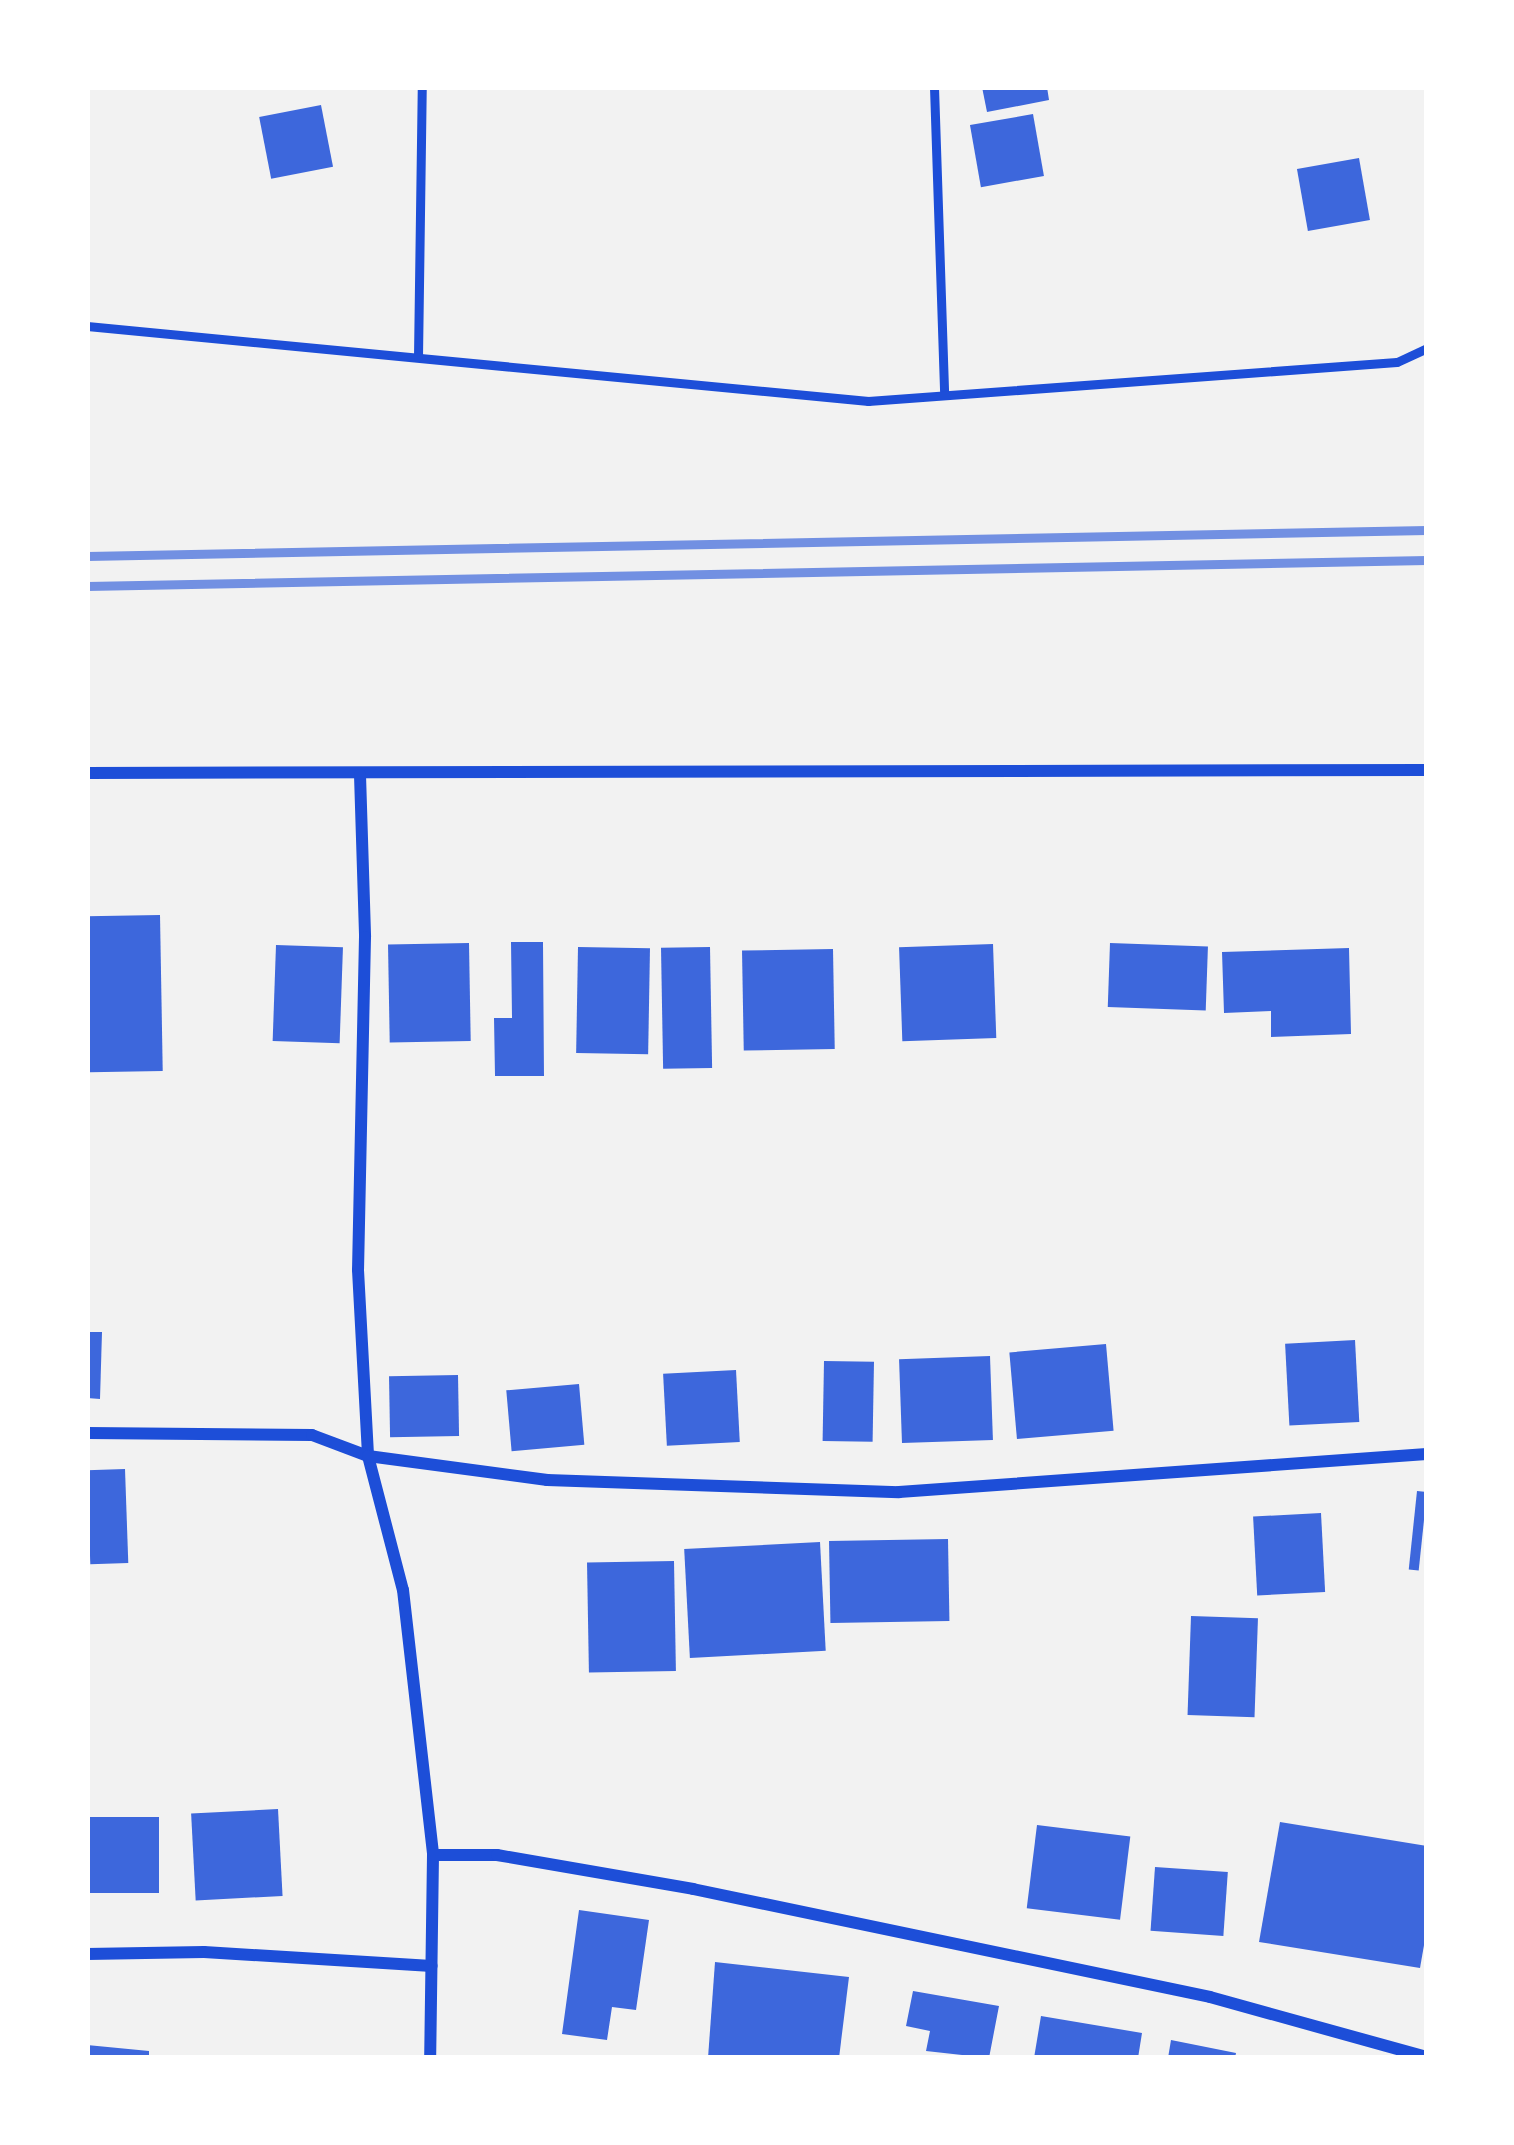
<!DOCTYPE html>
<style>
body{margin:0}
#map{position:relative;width:1514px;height:2145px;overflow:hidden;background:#f2f2f2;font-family:"Alegreya Sans",sans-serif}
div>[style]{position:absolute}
.building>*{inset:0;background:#3d67dc;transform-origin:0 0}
.service>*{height:9px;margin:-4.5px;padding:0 4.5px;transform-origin:4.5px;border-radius:4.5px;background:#1d4ed8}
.minor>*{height:12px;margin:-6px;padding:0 6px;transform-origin:6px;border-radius:6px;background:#1d4ed8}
.rail>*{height:9px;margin:-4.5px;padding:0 4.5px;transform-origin:4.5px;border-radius:4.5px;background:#7290e2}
span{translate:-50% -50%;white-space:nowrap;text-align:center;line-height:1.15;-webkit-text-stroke:9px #fff;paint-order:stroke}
.frame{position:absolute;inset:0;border:90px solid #fff;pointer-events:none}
</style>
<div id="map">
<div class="building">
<i style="clip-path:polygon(982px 87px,1047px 87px,1049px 100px,987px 112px)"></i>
<i style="left:321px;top:105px;width:63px;height:63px;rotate:79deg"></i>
<i style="left:1033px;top:114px;width:63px;height:64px;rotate:80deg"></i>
<i style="left:1359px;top:158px;width:63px;height:63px;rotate:80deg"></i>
<i style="left:160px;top:915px;width:156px;height:73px;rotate:89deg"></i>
<i style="clip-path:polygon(511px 942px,543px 942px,544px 1076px,495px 1076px,494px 1018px,512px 1018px)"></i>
<i style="left:469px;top:943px;width:98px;height:81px;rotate:89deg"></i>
<i style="left:1110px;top:943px;width:98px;height:64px;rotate:2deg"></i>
<i style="left:993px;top:944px;width:94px;height:94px;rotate:88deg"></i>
<i style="left:276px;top:945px;width:67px;height:96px;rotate:2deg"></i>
<i style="left:578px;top:947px;width:72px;height:106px;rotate:1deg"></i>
<i style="left:710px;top:947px;width:121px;height:49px;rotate:89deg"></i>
<i style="clip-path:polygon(1349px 948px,1351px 1034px,1271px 1037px,1271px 1011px,1224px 1013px,1222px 952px)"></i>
<i style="left:833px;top:949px;width:100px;height:91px;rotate:89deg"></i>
<i style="clip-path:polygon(87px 1332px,102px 1332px,100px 1399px,87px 1398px)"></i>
<i style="left:1355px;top:1340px;width:82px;height:70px;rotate:87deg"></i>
<i style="left:1106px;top:1344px;width:87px;height:97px;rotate:85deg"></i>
<i style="left:990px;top:1356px;width:84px;height:91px;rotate:88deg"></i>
<i style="left:824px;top:1361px;width:50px;height:80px;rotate:1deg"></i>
<i style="left:736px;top:1370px;width:72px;height:73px;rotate:87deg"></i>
<i style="left:458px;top:1375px;width:61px;height:69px;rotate:89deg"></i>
<i style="left:579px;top:1384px;width:61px;height:73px;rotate:85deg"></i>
<i style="left:125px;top:1469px;width:94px;height:38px;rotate:88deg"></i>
<i style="left:1417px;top:1491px;width:10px;height:79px;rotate:6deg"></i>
<i style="left:1321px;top:1513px;width:79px;height:68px;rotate:87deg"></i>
<i style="left:948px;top:1539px;width:82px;height:119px;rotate:89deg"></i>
<i style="left:820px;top:1542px;width:109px;height:136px;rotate:87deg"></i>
<i style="left:674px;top:1561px;width:110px;height:87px;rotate:89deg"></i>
<i style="left:1191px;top:1616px;width:67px;height:99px;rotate:2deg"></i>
<i style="left:278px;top:1809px;width:87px;height:87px;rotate:87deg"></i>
<i style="left:87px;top:1817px;width:72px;height:76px"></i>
<i style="clip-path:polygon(1280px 1822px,1427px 1846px,1427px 1928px,1420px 1968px,1259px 1942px)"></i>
<i style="left:1037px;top:1825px;width:94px;height:84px;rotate:7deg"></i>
<i style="left:1155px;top:1867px;width:73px;height:64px;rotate:4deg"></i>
<i style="clip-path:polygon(579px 1910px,649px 1920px,636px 2010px,612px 2007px,607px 2040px,562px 2034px)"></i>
<i style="clip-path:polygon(715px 1962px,849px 1977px,839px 2058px,708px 2058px)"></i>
<i style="clip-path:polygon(913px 1991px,999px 2006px,989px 2058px,926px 2051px,930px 2031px,906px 2026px)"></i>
<i style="clip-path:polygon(1041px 2016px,1142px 2033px,1138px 2058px,1034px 2058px)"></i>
<i style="clip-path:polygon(1171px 2040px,1236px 2053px,1235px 2058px,1168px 2058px)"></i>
<i style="clip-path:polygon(87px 2045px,149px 2051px,149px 2058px,87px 2058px)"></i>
</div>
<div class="service">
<i style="left:934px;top:87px;width:308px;rotate:88.1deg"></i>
<i style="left:87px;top:326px;width:785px;rotate:5.49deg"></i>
<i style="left:868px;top:401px;width:530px;rotate:-4.22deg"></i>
<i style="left:1397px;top:362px;width:33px;rotate:-25deg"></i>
<i style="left:418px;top:357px;width:270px;rotate:-89.2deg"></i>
</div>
<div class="minor">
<i style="left:87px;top:773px;width:1340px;rotate:-0.13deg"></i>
<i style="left:360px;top:775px;width:162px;rotate:88.2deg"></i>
<i style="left:365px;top:937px;width:333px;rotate:91.2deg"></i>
<i style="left:358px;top:1270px;width:186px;rotate:86.9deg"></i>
<i style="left:368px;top:1456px;width:138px;rotate:75.4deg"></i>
<i style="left:403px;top:1590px;width:267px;rotate:83.5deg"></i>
<i style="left:433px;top:1855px;width:203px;rotate:90.8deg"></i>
<i style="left:87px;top:1433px;width:225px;rotate:0.5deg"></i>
<i style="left:312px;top:1435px;width:60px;rotate:20.6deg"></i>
<i style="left:368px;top:1456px;width:181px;rotate:7.6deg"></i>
<i style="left:547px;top:1480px;width:352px;rotate:2deg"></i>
<i style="left:899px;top:1492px;width:529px;rotate:-4.12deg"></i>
<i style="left:433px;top:1855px;width:64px"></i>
<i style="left:497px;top:1855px;width:199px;rotate:9.8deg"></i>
<i style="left:693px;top:1889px;width:528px;rotate:11.8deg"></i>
<i style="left:1210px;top:1997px;width:225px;rotate:15.5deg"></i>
<i style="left:87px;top:1954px;width:117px;rotate:-1deg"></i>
<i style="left:204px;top:1952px;width:228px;rotate:3.5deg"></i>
</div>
<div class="rail">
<i style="left:87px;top:556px;width:1340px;rotate:-1.11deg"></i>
<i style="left:87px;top:586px;width:1340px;rotate:-1.11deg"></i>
</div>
<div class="frame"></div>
</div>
